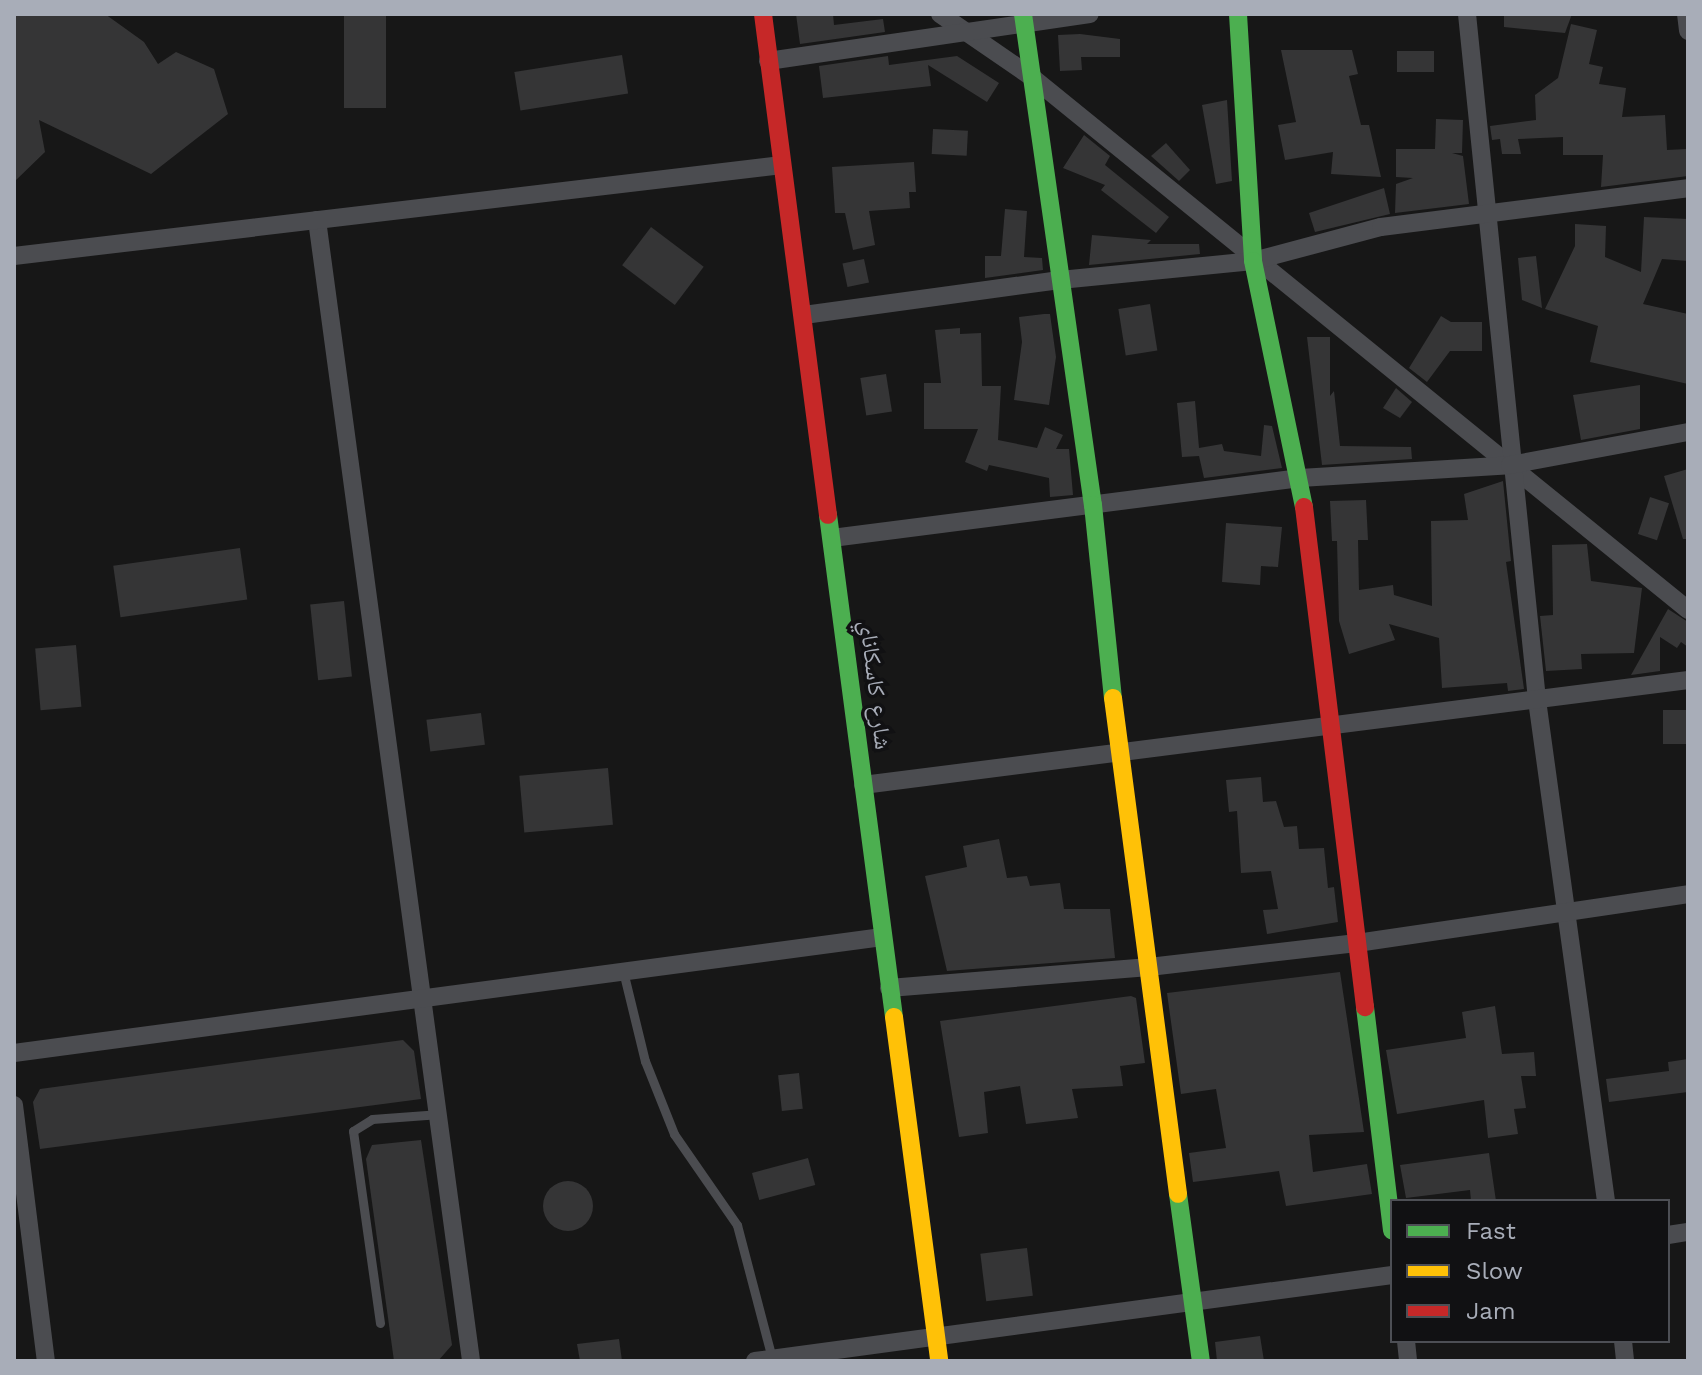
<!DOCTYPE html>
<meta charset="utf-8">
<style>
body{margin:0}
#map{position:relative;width:1702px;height:1375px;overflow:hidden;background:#171717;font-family:"Work Sans","Noto Naskh Arabic",sans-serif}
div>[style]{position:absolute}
.building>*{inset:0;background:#353536;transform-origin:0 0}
.round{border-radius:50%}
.lane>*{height:9px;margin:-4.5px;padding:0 4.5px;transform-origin:4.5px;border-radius:4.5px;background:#4b4c50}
.street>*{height:18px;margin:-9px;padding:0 9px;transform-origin:9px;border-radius:9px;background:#4b4c50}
.fast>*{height:18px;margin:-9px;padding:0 9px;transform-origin:9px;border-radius:9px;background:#4caf50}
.slow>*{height:18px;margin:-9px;padding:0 9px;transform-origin:9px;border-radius:9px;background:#ffc107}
.jam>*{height:18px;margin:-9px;padding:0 9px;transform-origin:9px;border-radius:9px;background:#c62828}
span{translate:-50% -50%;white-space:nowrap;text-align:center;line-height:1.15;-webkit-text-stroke:7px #111113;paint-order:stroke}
.street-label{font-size:24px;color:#a8adb8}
.frame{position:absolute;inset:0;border:16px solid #a8adb8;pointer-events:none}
.legend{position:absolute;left:1390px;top:1199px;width:280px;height:144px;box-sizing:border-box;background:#111113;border:2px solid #4d4f55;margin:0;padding:10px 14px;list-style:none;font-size:24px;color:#a8adb8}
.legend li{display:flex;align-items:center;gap:16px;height:40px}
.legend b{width:40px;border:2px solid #4d4f55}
</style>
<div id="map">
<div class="building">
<i style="clip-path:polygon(14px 14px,105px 14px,144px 42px,158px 64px,176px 52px,214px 69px,228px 114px,151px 174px,39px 120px,45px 152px,14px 182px)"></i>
<i style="left:344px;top:14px;width:42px;height:94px"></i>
<i style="clip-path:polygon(796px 14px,833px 14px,834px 25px,883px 19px,885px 32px,800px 44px)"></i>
<i style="clip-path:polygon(1504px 14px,1572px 14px,1565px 33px,1504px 27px)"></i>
<i style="clip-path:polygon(1571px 24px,1597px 30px,1589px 64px,1603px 67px,1599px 84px,1626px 88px,1622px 117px,1665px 115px,1667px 150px,1687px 149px,1688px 176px,1601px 187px,1603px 155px,1563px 155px,1563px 137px,1518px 139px,1521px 154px,1502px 154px,1500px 139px,1492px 140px,1490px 126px,1536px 120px,1535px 95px,1558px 78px)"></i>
<i style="clip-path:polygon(1080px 34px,1120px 39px,1120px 57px,1081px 57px,1082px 70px,1060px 71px,1058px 35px)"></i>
<i style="clip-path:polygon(1281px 50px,1352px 50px,1358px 74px,1349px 76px,1361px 125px,1369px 125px,1381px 177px,1331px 174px,1333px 152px,1285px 160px,1278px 125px,1296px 122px)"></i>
<i style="left:1397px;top:51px;width:37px;height:21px"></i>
<i style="left:622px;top:55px;width:39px;height:109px;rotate:81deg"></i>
<i style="clip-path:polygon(888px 56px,889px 65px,957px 56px,999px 83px,987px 102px,928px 65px,931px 86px,823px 98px,819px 66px)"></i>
<i style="clip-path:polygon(1227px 100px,1232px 181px,1216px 184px,1202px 105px)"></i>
<i style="clip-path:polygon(1436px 119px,1463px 120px,1462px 153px,1452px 153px,1463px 156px,1469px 204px,1395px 213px,1396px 184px,1413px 178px,1396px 177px,1396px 149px,1435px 149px)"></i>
<i style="left:933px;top:129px;width:35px;height:25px;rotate:3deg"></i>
<i style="clip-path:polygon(1084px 135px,1110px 156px,1105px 165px,1169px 217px,1156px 233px,1101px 190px,1105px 185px,1063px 168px)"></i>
<i style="clip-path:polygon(1166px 143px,1190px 170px,1179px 181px,1151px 156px)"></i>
<i style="clip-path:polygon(914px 162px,916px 192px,909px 192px,910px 208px,869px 211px,875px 245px,853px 250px,845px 213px,835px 213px,832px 167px)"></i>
<i style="clip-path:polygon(1384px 188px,1390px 214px,1315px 232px,1309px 213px)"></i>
<i style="clip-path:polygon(1005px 209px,1027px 211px,1024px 257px,1042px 258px,1043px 270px,985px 278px,985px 256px,1001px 256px)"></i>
<i style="clip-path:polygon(1644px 217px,1688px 219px,1688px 261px,1662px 259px,1643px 304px,1688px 314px,1688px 384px,1590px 362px,1598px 326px,1545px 309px,1575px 246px,1575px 224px,1606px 226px,1605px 257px,1641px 272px)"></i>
<i style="left:651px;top:227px;width:66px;height:48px;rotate:37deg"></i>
<i style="clip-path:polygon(1092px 235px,1151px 240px,1147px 244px,1199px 244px,1200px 254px,1089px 265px)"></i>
<i style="clip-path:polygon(1536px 256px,1542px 308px,1522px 300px,1518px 258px)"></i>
<i style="left:864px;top:259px;width:24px;height:22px;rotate:78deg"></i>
<i style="left:1150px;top:304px;width:47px;height:32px;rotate:81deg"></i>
<i style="clip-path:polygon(1044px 314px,1050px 314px,1056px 357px,1049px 405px,1014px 400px,1022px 342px,1019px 317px)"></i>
<i style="clip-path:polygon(1441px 316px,1451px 322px,1482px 322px,1482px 351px,1450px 351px,1427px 382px,1409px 368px)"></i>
<i style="clip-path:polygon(960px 328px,960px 334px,981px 333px,982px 386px,1001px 386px,998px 440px,1037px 448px,1045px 427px,1063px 435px,1056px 449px,1069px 449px,1073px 495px,1050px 497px,1049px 478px,989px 465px,987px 471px,965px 462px,978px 429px,924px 429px,924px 383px,941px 383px,935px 330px)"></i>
<i style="clip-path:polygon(1307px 337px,1330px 337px,1330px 396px,1334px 391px,1340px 446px,1411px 447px,1412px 459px,1322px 465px)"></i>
<i style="left:886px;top:374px;width:38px;height:26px;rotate:81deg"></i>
<i style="clip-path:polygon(1640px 385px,1640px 429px,1581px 440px,1573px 395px)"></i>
<i style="clip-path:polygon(1396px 388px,1412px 402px,1400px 418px,1383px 408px)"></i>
<i style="clip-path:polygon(1195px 401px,1199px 448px,1222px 444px,1224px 451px,1261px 456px,1264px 425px,1272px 426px,1282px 468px,1204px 478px,1199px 456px,1182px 457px,1177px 403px)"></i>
<i style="clip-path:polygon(1688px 469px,1688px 539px,1683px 539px,1664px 476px)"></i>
<i style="clip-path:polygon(1503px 481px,1511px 561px,1506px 562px,1524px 689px,1508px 691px,1507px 683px,1442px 688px,1439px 638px,1389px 624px,1395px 640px,1349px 654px,1339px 621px,1337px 541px,1332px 541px,1330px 501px,1366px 500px,1368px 540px,1358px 540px,1359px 590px,1393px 585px,1394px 595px,1432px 606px,1431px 521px,1468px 520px,1464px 494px)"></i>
<i style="left:1650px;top:497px;width:20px;height:39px;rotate:18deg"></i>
<i style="clip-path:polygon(1226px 523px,1282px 527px,1278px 567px,1261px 566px,1260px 585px,1222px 582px)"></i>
<i style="clip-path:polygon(1587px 544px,1591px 581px,1642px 588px,1634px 653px,1581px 654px,1582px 669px,1546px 671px,1540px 616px,1553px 615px,1552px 545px)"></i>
<i style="left:240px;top:548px;width:52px;height:128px;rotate:82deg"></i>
<i style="left:344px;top:601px;width:76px;height:34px;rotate:84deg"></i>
<i style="clip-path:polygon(1668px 609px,1688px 622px,1688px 647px,1681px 642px,1677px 648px,1660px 637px,1660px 671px,1631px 675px)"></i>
<i style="left:76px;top:645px;width:62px;height:41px;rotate:85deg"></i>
<i style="left:1688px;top:710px;width:34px;height:25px;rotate:90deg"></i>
<i style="left:481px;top:713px;width:32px;height:55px;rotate:83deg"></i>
<i style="left:608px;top:768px;width:57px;height:89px;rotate:85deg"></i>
<i style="clip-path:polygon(1261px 777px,1263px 802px,1276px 801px,1284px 827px,1297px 826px,1299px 849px,1324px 848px,1328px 888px,1334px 887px,1338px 922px,1267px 934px,1263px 910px,1278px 909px,1271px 871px,1241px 873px,1237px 811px,1229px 812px,1226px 780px)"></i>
<i style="clip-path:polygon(999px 839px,1007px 878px,1027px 876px,1030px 886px,1060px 883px,1064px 909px,1110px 909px,1115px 958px,947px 971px,925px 876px,967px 867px,963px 846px)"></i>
<i style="clip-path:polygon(1340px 972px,1364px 1132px,1309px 1135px,1313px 1172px,1367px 1164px,1372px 1194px,1286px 1206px,1279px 1171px,1193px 1182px,1189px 1153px,1226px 1148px,1216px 1089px,1181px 1094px,1167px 993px)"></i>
<i style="clip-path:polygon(1131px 996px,1136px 998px,1145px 1063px,1120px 1066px,1123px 1086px,1072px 1089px,1078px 1118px,1026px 1124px,1020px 1086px,984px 1092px,988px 1133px,959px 1137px,940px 1021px)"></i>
<i style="clip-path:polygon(1495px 1006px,1502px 1054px,1534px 1052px,1536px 1076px,1521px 1076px,1526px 1108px,1514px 1109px,1518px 1134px,1488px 1138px,1484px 1100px,1397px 1114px,1386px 1050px,1466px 1038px,1462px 1012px)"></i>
<i style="clip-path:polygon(403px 1040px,414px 1051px,421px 1099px,40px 1149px,33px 1102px,40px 1089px)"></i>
<i style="clip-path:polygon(1688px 1059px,1688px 1092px,1609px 1102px,1606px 1079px,1669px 1071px,1668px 1062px)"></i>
<i style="left:799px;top:1073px;width:36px;height:21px;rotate:84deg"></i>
<i style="clip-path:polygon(421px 1140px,452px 1345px,438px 1361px,394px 1361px,366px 1159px,372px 1145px)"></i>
<i style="clip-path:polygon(1489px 1153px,1496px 1201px,1471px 1201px,1470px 1190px,1406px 1198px,1400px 1165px)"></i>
<i style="left:808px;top:1158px;width:28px;height:58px;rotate:75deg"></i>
<i class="round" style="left:543px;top:1181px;width:50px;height:50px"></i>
<i style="left:1027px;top:1248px;width:48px;height:47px;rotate:83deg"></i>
<i style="clip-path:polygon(1260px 1336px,1264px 1361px,1217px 1361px,1215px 1342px)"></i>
<i style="clip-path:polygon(619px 1339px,622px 1361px,580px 1361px,577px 1344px)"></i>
</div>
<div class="lane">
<i style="left:623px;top:971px;width:93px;rotate:76.3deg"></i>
<i style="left:645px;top:1061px;width:79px;rotate:68.3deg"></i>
<i style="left:674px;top:1134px;width:111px;rotate:55.3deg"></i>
<i style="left:737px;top:1225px;width:138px;rotate:75.3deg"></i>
<i style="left:380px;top:1323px;width:194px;rotate:-98deg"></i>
<i style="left:353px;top:1131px;width:22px;rotate:-32deg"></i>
<i style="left:372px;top:1119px;width:68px;rotate:-4.2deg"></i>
</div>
<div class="street">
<i style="left:940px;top:14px;width:113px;rotate:34.5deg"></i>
<i style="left:1033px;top:78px;width:844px;rotate:39.08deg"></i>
<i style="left:1467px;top:14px;width:690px;rotate:84.17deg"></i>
<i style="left:1537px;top:700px;width:506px;rotate:82.16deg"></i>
<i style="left:1686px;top:14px;width:17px;rotate:83deg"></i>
<i style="left:768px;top:61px;width:325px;rotate:-8.3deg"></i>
<i style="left:317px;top:220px;width:1151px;rotate:82.31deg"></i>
<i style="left:14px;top:256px;width:773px;rotate:-6.76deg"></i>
<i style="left:804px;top:315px;width:258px;rotate:-7.8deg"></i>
<i style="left:1060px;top:280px;width:194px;rotate:-5.6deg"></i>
<i style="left:1253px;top:261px;width:132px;rotate:-14.9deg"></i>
<i style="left:1381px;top:227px;width:309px;rotate:-7.2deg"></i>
<i style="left:832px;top:538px;width:472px;rotate:-7.3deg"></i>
<i style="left:1300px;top:478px;width:210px;rotate:-3.5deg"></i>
<i style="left:1510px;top:465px;width:181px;rotate:-10.5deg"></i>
<i style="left:863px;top:785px;width:832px;rotate:-7.25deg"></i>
<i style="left:889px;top:988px;width:261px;rotate:-4.6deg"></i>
<i style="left:1149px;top:967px;width:209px;rotate:-6.6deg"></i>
<i style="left:1357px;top:943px;width:335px;rotate:-8.4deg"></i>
<i style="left:14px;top:1053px;width:876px;rotate:-7.61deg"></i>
<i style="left:14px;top:1105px;width:258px;rotate:82.9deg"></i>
<i style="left:1668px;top:1235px;width:20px;rotate:-9deg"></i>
<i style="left:1406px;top:1341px;width:20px;rotate:84deg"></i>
<i style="left:1623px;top:1341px;width:20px;rotate:84deg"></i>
<i style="left:755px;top:1361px;width:643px;rotate:-7.69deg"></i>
</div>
<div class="fast">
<i style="left:1023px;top:14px;width:496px;rotate:81.9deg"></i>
<i style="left:1093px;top:505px;width:194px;rotate:84.1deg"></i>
<i style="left:1238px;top:14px;width:247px;rotate:86.5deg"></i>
<i style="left:1253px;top:261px;width:251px;rotate:78.3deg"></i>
<i style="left:828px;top:515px;width:506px;rotate:82.51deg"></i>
<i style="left:1365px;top:1007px;width:225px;rotate:83.1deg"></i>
<i style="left:1178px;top:1194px;width:169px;rotate:82.2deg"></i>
</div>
<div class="slow">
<i style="left:1113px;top:698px;width:500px;rotate:82.53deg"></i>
<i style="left:894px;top:1017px;width:347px;rotate:82.5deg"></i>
</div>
<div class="jam">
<i style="left:763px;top:14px;width:505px;rotate:82.61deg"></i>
<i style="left:1304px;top:507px;width:504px;rotate:83.04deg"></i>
</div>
<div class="street-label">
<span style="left:875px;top:685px;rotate:83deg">شارع كاسكاناي</span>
</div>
<div class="frame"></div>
<ul class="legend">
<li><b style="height:10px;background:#4caf50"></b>Fast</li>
<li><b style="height:10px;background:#ffc107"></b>Slow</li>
<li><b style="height:10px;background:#c62828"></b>Jam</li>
</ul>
</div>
